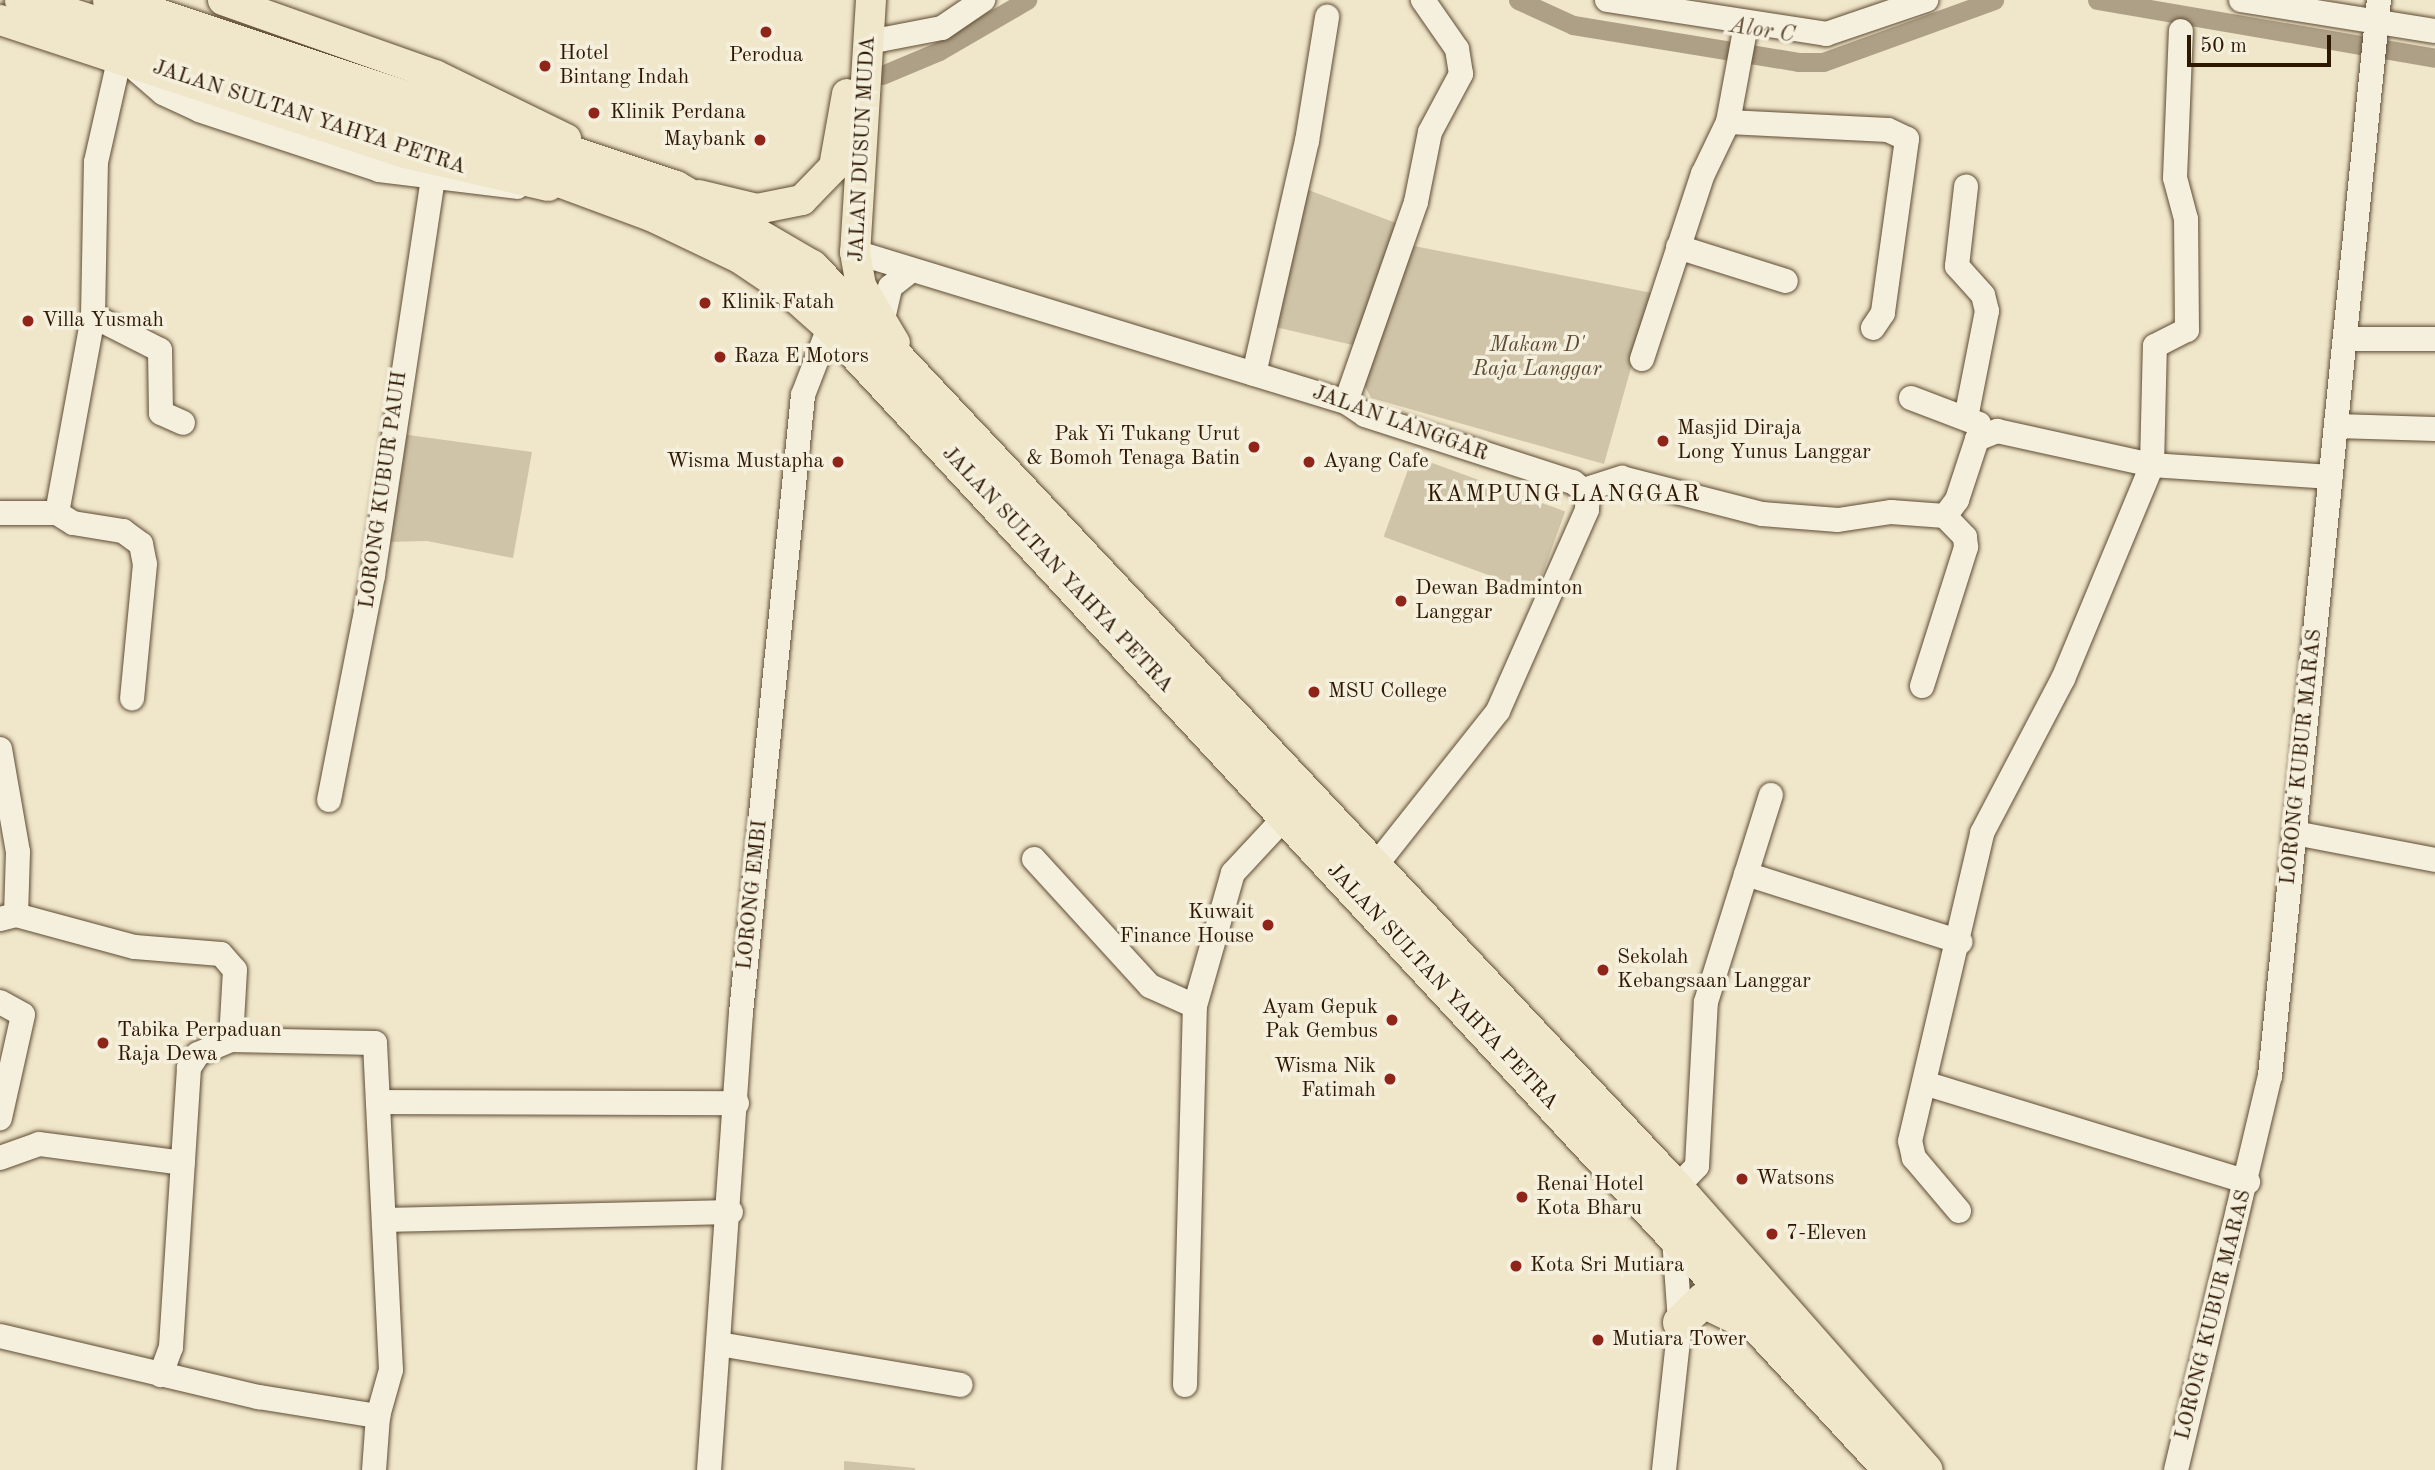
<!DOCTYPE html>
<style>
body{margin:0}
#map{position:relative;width:2435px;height:1470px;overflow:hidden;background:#f0e6ca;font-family:"Old Standard TT",serif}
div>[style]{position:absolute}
.green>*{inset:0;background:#cfc3a8;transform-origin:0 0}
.canal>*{height:19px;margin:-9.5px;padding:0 9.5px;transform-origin:9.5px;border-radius:9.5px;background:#aea086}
.roads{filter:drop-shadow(0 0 2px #5e4c33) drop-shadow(0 0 2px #5e4c33)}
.minor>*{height:24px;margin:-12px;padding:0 12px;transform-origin:12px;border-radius:12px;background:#f5efdd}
.major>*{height:30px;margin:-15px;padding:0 15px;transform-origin:15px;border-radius:15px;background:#f0e6ca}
.highway>*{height:35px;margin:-17.5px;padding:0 17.5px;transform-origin:17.5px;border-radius:17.5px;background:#f0e6ca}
.dots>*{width:19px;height:19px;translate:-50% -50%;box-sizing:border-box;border:4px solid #f5efdd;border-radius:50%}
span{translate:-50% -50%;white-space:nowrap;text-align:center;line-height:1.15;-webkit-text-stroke:7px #f5efdd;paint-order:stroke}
.poi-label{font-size:21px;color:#2e1801}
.left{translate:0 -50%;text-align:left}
.right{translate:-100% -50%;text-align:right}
.street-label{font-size:21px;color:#2e1801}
.park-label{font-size:21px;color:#5e4b33;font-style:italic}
.water-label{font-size:23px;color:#614e36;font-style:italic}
.neighbourhood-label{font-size:23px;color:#2e1801;letter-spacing:2px}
.scale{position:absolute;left:2187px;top:35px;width:144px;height:32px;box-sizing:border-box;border:4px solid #2e1801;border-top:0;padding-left:9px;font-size:21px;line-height:24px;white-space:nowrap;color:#2e1801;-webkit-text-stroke:5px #f5efdd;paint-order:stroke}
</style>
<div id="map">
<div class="green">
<i style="clip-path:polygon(1303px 188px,1396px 223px,1357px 346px,1271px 326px)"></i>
<i style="clip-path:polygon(1409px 245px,1652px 293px,1604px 464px,1371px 398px,1360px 376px)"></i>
<i style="clip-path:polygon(401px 434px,532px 452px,513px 558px,427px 541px,387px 542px)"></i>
<i style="left:1413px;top:456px;width:162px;height:86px;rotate:20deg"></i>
<i style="clip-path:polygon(844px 1461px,915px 1468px,915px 1470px,844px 1470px)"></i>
</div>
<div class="canal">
<i style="left:1518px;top:0;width:60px;rotate:24.4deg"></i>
<i style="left:1573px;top:25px;width:228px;rotate:9.3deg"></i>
<i style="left:1798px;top:62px;width:25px"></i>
<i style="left:1823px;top:62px;width:182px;rotate:-19.9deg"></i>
<i style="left:2097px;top:0;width:343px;rotate:9.7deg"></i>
<i style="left:882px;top:75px;width:62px;rotate:-22.8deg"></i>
<i style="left:939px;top:51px;width:102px;rotate:-30.1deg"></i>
</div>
<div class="roads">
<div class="minor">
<i style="left:1607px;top:0;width:222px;rotate:8.8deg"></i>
<i style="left:1826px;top:34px;width:106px;rotate:-18.8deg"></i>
<i style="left:2241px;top:0;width:196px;rotate:9.1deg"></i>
<i style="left:869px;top:42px;width:74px;rotate:-10.9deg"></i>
<i style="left:942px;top:28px;width:50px;rotate:-34.3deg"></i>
<i style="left:1728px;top:122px;width:160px;rotate:2.9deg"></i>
<i style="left:1888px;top:130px;width:21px;rotate:25deg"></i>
<i style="left:1907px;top:139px;width:176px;rotate:97.9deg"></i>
<i style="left:1883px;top:313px;width:18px;rotate:124deg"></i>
<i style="left:1678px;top:247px;width:113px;rotate:17.5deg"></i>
<i style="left:855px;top:252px;width:513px;rotate:16.99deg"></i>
<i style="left:1346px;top:402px;width:23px;rotate:34deg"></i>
<i style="left:1365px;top:415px;width:219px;rotate:17.9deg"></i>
<i style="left:1573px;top:482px;width:19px;rotate:39deg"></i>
<i style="left:1588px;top:494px;width:16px;rotate:94deg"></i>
<i style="left:1587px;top:510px;width:220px;rotate:113.9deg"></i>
<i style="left:1498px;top:711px;width:203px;rotate:128.4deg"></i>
<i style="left:93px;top:316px;width:75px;rotate:26.9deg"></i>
<i style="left:160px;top:350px;width:63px;rotate:89.1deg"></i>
<i style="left:161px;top:413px;width:24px;rotate:24deg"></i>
<i style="left:882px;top:323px;width:37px;rotate:-77deg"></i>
<i style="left:890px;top:287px;width:23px;rotate:-38deg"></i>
<i style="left:2345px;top:339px;width:90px"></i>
<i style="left:1642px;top:359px;width:195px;rotate:-71.8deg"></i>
<i style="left:1703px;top:174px;width:58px;rotate:-64.3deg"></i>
<i style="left:1728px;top:122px;width:99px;rotate:-79.5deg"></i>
<i style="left:1254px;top:374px;width:239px;rotate:-77.2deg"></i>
<i style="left:1307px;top:141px;width:126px;rotate:-80.8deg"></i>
<i style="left:1911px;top:398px;width:73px;rotate:20.9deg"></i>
<i style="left:1346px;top:402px;width:212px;rotate:-70.7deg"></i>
<i style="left:1416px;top:202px;width:71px;rotate:-78.7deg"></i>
<i style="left:1430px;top:132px;width:66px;rotate:-61.9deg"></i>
<i style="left:1461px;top:74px;width:25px;rotate:-99deg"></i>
<i style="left:1457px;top:49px;width:60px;rotate:-124.8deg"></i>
<i style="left:1966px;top:418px;width:109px;rotate:-78.9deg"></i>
<i style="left:1987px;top:311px;width:16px;rotate:-104deg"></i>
<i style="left:1983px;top:295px;width:39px;rotate:-132deg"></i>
<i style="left:1957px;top:266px;width:80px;rotate:-83.5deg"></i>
<i style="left:2336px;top:426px;width:99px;rotate:1.7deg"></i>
<i style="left:1584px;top:490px;width:40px;rotate:-18deg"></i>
<i style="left:1622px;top:478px;width:145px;rotate:14.4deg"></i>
<i style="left:1762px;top:514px;width:76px;rotate:4.5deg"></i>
<i style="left:1838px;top:520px;width:54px;rotate:-8.6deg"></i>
<i style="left:1891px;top:512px;width:54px;rotate:4.2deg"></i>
<i style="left:1945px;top:516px;width:20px;rotate:-53deg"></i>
<i style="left:1957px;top:500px;width:64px;rotate:-71.8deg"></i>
<i style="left:1977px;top:439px;width:22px;rotate:-22deg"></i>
<i style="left:1997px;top:431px;width:159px;rotate:12.4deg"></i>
<i style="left:2152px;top:465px;width:179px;rotate:3.8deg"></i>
<i style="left:0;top:513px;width:57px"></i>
<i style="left:57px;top:513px;width:19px;rotate:32deg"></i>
<i style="left:73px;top:523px;width:51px;rotate:9.1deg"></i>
<i style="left:123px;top:531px;width:22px;rotate:36deg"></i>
<i style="left:141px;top:544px;width:20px;rotate:79deg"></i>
<i style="left:145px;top:564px;width:135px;rotate:95.5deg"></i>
<i style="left:57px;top:513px;width:200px;rotate:-79.6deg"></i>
<i style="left:93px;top:316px;width:154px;rotate:-88.9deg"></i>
<i style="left:96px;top:162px;width:109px;rotate:-77.2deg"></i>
<i style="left:120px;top:56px;width:57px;rotate:40.7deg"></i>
<i style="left:163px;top:93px;width:40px;rotate:25deg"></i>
<i style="left:199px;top:110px;width:190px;rotate:18.4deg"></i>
<i style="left:379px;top:170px;width:139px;rotate:7deg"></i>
<i style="left:1922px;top:686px;width:146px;rotate:-72.4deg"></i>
<i style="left:1966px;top:547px;width:10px;rotate:-96deg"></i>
<i style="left:1965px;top:537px;width:29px;rotate:-134deg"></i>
<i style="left:0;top:749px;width:105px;rotate:80.1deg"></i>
<i style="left:18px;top:852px;width:63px;rotate:91.8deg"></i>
<i style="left:329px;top:800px;width:229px;rotate:-78.9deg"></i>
<i style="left:373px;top:575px;width:401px;rotate:-81.4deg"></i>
<i style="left:2295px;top:833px;width:143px;rotate:10.9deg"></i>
<i style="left:1034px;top:859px;width:172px;rotate:47.6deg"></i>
<i style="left:1150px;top:986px;width:49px;rotate:24deg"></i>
<i style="left:1746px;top:874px;width:225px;rotate:17.6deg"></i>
<i style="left:0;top:919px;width:16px;rotate:-14deg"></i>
<i style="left:16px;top:915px;width:123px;rotate:15.1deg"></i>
<i style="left:135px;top:947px;width:86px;rotate:4.7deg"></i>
<i style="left:221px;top:954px;width:21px;rotate:49deg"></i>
<i style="left:235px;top:970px;width:70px;rotate:93.3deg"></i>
<i style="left:231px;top:1040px;width:36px;rotate:157deg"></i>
<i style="left:198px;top:1054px;width:17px;rotate:123deg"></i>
<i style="left:189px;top:1068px;width:280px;rotate:93.7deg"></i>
<i style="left:171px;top:1347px;width:30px;rotate:110deg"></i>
<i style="left:0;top:1002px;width:26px;rotate:29deg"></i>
<i style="left:23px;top:1015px;width:106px;rotate:102.6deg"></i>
<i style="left:231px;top:1040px;width:144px;rotate:1.2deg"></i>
<i style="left:375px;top:1043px;width:327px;rotate:87.2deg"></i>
<i style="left:391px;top:1370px;width:48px;rotate:105.8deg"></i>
<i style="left:378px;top:1416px;width:54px;rotate:94.2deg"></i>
<i style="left:1924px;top:1083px;width:339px;rotate:17deg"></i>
<i style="left:378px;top:1102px;width:359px;rotate:0.2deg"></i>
<i style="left:0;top:1158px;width:41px;rotate:-19.7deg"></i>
<i style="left:39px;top:1144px;width:145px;rotate:7.5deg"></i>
<i style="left:1676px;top:1188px;width:30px;rotate:-46deg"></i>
<i style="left:1697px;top:1166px;width:164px;rotate:-86.9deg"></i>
<i style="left:1706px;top:1002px;width:217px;rotate:-72.6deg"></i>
<i style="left:1959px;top:1211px;width:70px;rotate:-130.3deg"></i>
<i style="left:1914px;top:1158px;width:17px;rotate:-103deg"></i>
<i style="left:1910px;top:1141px;width:316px;rotate:-76.8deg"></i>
<i style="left:1982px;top:833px;width:174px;rotate:-62.3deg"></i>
<i style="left:2063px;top:679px;width:232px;rotate:-67.4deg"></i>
<i style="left:2152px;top:465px;width:119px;rotate:-88.6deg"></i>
<i style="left:2155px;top:346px;width:36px;rotate:-27deg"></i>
<i style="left:2187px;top:330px;width:111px;rotate:-90.5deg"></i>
<i style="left:2186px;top:219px;width:42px;rotate:-105deg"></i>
<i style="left:2175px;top:178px;width:147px;rotate:-87.7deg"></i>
<i style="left:384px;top:1220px;width:347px;rotate:-1.3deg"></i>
<i style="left:0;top:1336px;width:266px;rotate:13.3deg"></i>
<i style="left:259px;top:1397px;width:121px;rotate:9.1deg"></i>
<i style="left:719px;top:1344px;width:245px;rotate:9.6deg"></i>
<i style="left:1185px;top:1385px;width:379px;rotate:-88.5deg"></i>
<i style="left:1195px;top:1006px;width:138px;rotate:-74.1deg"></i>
<i style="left:1233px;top:873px;width:76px;rotate:-47.1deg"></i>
<i style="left:709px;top:1470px;width:458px;rotate:-86deg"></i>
<i style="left:741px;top:1013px;width:621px;rotate:-84.27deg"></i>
<i style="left:803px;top:395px;width:75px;rotate:-68.9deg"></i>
<i style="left:1664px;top:1470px;width:149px;rotate:-83.8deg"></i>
<i style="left:1680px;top:1322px;width:84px;rotate:-94.1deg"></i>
<i style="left:2176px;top:1470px;width:405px;rotate:-76.6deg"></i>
<i style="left:2270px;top:1076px;width:1082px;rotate:-84.22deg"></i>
</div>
<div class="major">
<i style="left:223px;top:0;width:225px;rotate:19.5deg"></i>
<i style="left:435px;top:75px;width:146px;rotate:26deg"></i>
<i style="left:871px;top:0;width:253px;rotate:93.6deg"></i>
<i style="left:855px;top:252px;width:35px;rotate:80deg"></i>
<i style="left:861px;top:286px;width:66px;rotate:59.2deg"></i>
<i style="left:0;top:20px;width:426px;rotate:18.2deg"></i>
<i style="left:405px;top:153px;width:147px;rotate:13deg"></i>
<i style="left:699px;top:195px;width:60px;rotate:13.6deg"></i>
<i style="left:757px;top:209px;width:46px;rotate:-11.3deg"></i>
<i style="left:802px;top:200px;width:46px;rotate:-45.9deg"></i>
<i style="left:834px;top:167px;width:74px;rotate:-79.9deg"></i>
</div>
<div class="highway">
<i style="left:22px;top:0;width:402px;rotate:17.7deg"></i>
<i style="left:405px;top:122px;width:262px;rotate:20.3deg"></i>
<i style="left:651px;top:213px;width:100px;rotate:25.5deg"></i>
<i style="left:741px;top:256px;width:55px;rotate:34deg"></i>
<i style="left:787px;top:287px;width:57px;rotate:41.5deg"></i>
<i style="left:830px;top:325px;width:1561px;rotate:47.18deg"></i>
<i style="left:110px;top:0;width:595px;rotate:18.4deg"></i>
<i style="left:675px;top:188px;width:157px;rotate:30.2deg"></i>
<i style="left:811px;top:267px;width:1264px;rotate:46.8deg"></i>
<i style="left:1676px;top:1188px;width:376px;rotate:48.6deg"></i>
<i style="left:1680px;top:1322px;width:32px;rotate:-44deg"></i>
<i style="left:1703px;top:1300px;width:43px;rotate:26deg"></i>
</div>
</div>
<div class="dots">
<i style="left:766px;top:32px;background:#8f2418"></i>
<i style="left:545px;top:66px;background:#8f2418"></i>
<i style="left:594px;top:113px;background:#8f2418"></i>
<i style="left:760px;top:140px;background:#8f2418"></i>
<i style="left:705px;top:303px;background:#8f2418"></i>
<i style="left:28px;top:321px;background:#8f2418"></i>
<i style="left:720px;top:357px;background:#8f2418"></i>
<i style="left:1663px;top:441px;background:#8f2418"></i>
<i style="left:1254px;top:447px;background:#8f2418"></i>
<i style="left:838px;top:462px;background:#8f2418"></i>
<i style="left:1309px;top:462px;background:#8f2418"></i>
<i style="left:1401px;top:601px;background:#8f2418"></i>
<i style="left:1314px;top:692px;background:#8f2418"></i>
<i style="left:1268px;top:925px;background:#8f2418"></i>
<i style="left:1603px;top:970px;background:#8f2418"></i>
<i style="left:1392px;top:1020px;background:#8f2418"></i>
<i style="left:103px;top:1043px;background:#8f2418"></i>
<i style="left:1390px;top:1079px;background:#8f2418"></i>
<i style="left:1742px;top:1179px;background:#8f2418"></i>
<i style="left:1522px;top:1197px;background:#8f2418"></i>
<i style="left:1772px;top:1234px;background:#8f2418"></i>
<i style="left:1516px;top:1266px;background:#8f2418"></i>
<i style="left:1598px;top:1340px;background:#8f2418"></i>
</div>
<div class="poi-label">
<span class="left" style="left:559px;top:66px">Hotel<br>Bintang Indah</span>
<span style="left:766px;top:56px">Perodua</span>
<span class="left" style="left:610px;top:113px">Klinik Perdana</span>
<span class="right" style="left:746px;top:140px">Maybank</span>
<span class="left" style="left:721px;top:303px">Klinik Fatah</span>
<span class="left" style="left:42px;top:321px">Villa Yusmah</span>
<span class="left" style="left:734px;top:357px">Raza E Motors</span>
<span class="left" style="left:1677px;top:441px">Masjid Diraja<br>Long Yunus Langgar</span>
<span class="right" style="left:1240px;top:447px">Pak Yi Tukang Urut<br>&amp; Bomoh Tenaga Batin</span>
<span class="right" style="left:824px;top:462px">Wisma Mustapha</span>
<span class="left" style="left:1323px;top:462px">Ayang Cafe</span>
<span class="left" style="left:1415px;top:601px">Dewan Badminton<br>Langgar</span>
<span class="left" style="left:1328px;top:692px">MSU College</span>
<span class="right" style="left:1254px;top:925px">Kuwait<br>Finance House</span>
<span class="left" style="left:1617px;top:970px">Sekolah<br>Kebangsaan Langgar</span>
<span class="right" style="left:1378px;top:1020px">Ayam Gepuk<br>Pak Gembus</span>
<span class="left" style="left:117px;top:1043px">Tabika Perpaduan<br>Raja Dewa</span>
<span class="right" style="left:1376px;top:1079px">Wisma Nik<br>Fatimah</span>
<span class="left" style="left:1756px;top:1179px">Watsons</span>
<span class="left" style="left:1536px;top:1197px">Renai Hotel<br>Kota Bharu</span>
<span class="left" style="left:1786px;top:1234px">7-Eleven</span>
<span class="left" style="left:1530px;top:1266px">Kota Sri Mutiara</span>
<span class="left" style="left:1612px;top:1340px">Mutiara Tower</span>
</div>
<div class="street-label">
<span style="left:309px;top:118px;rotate:18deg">JALAN SULTAN YAHYA PETRA</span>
<span style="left:863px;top:149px;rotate:-87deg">JALAN DUSUN MUDA</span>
<span style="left:1400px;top:424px;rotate:20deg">JALAN LANGGAR</span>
<span style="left:384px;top:490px;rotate:-82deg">LORONG KUBUR PAUH</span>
<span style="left:1057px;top:570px;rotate:47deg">JALAN SULTAN YAHYA PETRA</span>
<span style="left:2302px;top:757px;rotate:-84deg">LORONG KUBUR MARAS</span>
<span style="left:753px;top:895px;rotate:-84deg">LORONG EMBI</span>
<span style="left:1442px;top:987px;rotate:47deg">JALAN SULTAN YAHYA PETRA</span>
<span style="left:2214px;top:1315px;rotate:-76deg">LORONG KUBUR MARAS</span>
</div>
<div class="park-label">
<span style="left:1537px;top:358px">Makam D'<br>Raja Langgar</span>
</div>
<div class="water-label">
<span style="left:1762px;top:31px;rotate:9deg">Alor C</span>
</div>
<div class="neighbourhood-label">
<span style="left:1564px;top:495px">KAMPUNG LANGGAR</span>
</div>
<div class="scale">50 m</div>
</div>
